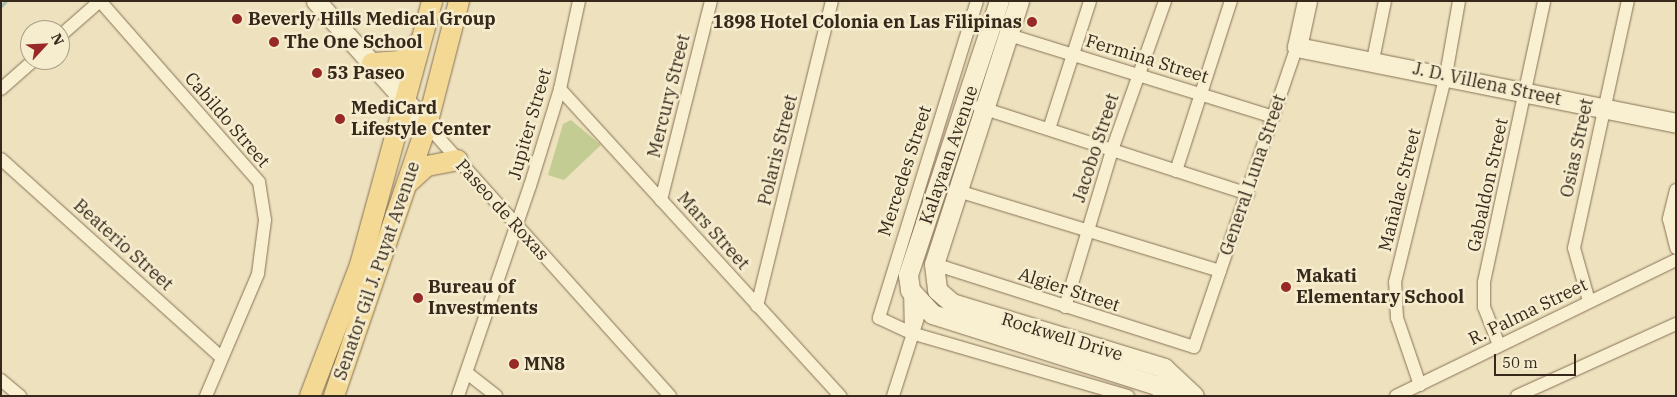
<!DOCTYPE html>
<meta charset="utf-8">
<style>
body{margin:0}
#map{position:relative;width:1677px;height:397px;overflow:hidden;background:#eee2be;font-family:"IBM Plex Serif",serif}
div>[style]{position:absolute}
.green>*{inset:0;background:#c3cc92}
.stream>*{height:3px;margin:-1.5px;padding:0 1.5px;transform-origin:1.5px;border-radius:1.5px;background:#a2c0b8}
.roads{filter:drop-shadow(0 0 1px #877257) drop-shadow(0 0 1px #877257)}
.street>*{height:12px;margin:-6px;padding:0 6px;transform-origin:6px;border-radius:6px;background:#f9efd1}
.secondary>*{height:19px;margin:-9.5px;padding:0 9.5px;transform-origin:9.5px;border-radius:9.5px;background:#f9efd1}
.primary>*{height:20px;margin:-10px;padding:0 10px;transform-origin:10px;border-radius:10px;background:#f3d994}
.dots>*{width:14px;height:14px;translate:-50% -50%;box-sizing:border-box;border:2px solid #f6ecce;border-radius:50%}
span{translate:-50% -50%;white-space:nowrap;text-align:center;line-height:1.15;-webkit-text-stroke:5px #f6ecce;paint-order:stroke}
.poi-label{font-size:18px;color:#36291c;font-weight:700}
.left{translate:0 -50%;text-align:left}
.right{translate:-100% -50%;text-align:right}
.street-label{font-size:18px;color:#36291c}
.frame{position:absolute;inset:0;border:2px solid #36291c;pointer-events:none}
.north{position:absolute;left:20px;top:20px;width:50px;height:50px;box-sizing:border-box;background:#f6ecce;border:1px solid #a99e87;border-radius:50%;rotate:65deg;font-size:14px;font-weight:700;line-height:20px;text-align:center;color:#36291c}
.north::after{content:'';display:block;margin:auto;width:18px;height:22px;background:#972926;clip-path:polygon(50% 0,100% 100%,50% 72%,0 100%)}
.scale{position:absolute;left:1494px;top:354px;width:82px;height:22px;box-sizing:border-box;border:2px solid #36291c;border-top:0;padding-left:6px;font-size:15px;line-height:18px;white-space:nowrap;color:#36291c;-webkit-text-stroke:4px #f6ecce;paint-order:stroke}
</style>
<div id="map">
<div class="green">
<i style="clip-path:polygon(571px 120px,601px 145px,564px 180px,548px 175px,563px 124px)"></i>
</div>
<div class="stream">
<i style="left:1px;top:6px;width:7px;rotate:-45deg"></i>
</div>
<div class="roads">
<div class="street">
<i style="left:100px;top:1px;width:241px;rotate:48.7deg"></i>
<i style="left:259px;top:182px;width:38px;rotate:81deg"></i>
<i style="left:265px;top:220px;width:54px;rotate:97.4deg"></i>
<i style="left:258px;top:274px;width:133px;rotate:113.1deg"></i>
<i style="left:977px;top:1px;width:332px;rotate:107.2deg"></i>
<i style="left:879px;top:318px;width:35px;rotate:25deg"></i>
<i style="left:911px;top:333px;width:226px;rotate:16.2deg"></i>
<i style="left:1009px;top:35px;width:277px;rotate:17.2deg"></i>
<i style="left:60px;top:36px;width:53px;rotate:-41.2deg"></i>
<i style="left:1373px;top:60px;width:60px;rotate:-78.5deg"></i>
<i style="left:1px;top:89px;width:44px;rotate:-41.3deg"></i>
<i style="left:560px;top:89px;width:416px;rotate:47.6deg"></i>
<i style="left:979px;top:107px;width:283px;rotate:17.9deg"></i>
<i style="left:427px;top:125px;width:364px;rotate:48.1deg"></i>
<i style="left:1049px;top:129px;width:134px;rotate:-72.2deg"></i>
<i style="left:1px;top:159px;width:297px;rotate:42deg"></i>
<i style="left:1176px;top:171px;width:179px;rotate:-72.1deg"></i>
<i style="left:1676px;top:190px;width:30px;rotate:104deg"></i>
<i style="left:1669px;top:219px;width:30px;rotate:76deg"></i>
<i style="left:958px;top:191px;width:274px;rotate:17deg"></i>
<i style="left:661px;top:200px;width:205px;rotate:-75.9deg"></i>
<i style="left:934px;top:264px;width:273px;rotate:17.7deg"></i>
<i style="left:1194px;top:347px;width:317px;rotate:-71.1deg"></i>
<i style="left:910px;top:290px;width:43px;rotate:88.7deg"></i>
<i style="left:1589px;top:301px;width:55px;rotate:-105.8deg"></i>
<i style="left:1574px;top:248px;width:253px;rotate:-77.7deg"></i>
<i style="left:757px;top:306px;width:314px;rotate:-76.2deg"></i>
<i style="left:1065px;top:307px;width:164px;rotate:-73.3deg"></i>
<i style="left:1112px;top:150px;width:158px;rotate:-70.4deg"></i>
<i style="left:1499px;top:345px;width:41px;rotate:-111.5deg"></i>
<i style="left:1484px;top:307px;width:25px;rotate:-90deg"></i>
<i style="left:1484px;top:282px;width:287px;rotate:-77.9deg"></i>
<i style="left:467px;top:373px;width:37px;rotate:38deg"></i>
<i style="left:1px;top:380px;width:25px;rotate:40deg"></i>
<i style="left:1420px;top:385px;width:71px;rotate:-108.9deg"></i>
<i style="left:1397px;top:318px;width:36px;rotate:-93deg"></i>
<i style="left:1395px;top:282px;width:213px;rotate:-76.2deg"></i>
<i style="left:1446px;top:75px;width:75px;rotate:-80deg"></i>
<i style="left:458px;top:396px;width:222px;rotate:-71.1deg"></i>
<i style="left:530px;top:186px;width:102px;rotate:-72.8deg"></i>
<i style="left:560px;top:89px;width:90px;rotate:-77.8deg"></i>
<i style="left:893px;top:396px;width:96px;rotate:-72.3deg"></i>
<i style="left:1396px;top:396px;width:311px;rotate:-25.9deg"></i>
<i style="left:1517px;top:396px;width:175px;rotate:-24.4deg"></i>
</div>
<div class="secondary">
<i style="left:316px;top:1px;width:166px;rotate:48.2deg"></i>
<i style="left:999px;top:1px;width:289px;rotate:108.4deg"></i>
<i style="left:908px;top:275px;width:15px;rotate:82deg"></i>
<i style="left:910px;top:290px;width:33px;rotate:47deg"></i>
<i style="left:932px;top:314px;width:235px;rotate:17.6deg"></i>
<i style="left:1156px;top:385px;width:19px;rotate:36deg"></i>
<i style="left:1019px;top:1px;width:276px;rotate:107.9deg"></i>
<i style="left:934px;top:264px;width:26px;rotate:83deg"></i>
<i style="left:937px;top:290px;width:20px;rotate:41deg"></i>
<i style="left:952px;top:303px;width:222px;rotate:17deg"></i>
<i style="left:1164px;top:368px;width:41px;rotate:43deg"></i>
<i style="left:1307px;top:1px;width:47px;rotate:102.3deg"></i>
<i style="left:1297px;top:47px;width:387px;rotate:11.3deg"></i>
</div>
<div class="primary">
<i style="left:372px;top:63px;width:29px;rotate:-4deg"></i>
<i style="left:401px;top:61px;width:28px;rotate:-46deg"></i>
<i style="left:409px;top:182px;width:24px;rotate:-42deg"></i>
<i style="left:427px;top:166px;width:31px;rotate:-11deg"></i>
<i style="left:310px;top:396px;width:140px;rotate:-69.1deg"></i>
<i style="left:360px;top:265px;width:274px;rotate:-74.7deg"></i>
<i style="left:334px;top:396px;width:287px;rotate:-71.1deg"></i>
<i style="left:427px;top:125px;width:128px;rotate:-75.5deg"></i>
</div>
</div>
<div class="dots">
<i style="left:237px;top:19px;background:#972926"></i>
<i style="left:1032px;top:22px;background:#972926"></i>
<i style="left:274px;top:42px;background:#972926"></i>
<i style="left:317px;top:73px;background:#972926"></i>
<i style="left:340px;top:119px;background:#972926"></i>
<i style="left:1286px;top:287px;background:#972926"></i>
<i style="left:418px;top:298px;background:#972926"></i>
<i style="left:514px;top:364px;background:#972926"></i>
</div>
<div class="poi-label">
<span class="left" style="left:248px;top:19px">Beverly Hills Medical Group</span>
<span class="right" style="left:1022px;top:22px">1898 Hotel Colonia en Las Filipinas</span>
<span class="left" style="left:284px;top:42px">The One School</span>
<span class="left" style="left:327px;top:73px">53 Paseo</span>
<span class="left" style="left:351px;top:119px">MediCard<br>Lifestyle Center</span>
<span class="left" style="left:1296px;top:287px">Makati<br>Elementary School</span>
<span class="left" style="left:428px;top:298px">Bureau of<br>Investments</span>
<span class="left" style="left:524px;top:364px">MN8</span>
</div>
<div class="street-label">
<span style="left:1147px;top:59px;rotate:17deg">Fermina Street</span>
<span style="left:1487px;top:84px;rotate:12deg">J. D. Villena Street</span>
<span style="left:669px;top:96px;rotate:-76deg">Mercury Street</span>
<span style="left:227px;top:120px;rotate:49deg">Cabildo Street</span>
<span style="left:530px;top:124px;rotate:-74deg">Jupiter Street</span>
<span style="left:1096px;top:148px;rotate:-72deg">Jacobo Street</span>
<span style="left:1577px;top:148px;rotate:-78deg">Osias Street</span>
<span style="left:778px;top:150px;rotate:-76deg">Polaris Street</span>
<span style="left:949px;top:155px;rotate:-71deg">Kalayaan Avenue</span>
<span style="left:905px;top:171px;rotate:-72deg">Mercedes Street</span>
<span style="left:1253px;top:175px;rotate:-71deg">General Luna Street</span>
<span style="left:1488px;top:185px;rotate:-78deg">Gabaldon Street</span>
<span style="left:1400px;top:190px;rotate:-76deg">Mañalac Street</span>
<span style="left:502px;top:210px;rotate:48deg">Paseo de Roxas</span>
<span style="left:713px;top:231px;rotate:48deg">Mars Street</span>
<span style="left:123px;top:245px;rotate:42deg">Beaterio Street</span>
<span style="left:377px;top:271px;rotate:-71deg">Senator Gil J. Puyat Avenue</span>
<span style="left:1069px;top:290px;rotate:18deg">Algier Street</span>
<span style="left:1528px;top:312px;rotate:-26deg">R. Palma Street</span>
<span style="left:1062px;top:337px;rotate:17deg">Rockwell Drive</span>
</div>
<div class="frame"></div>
<div class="north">N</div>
<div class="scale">50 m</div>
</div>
